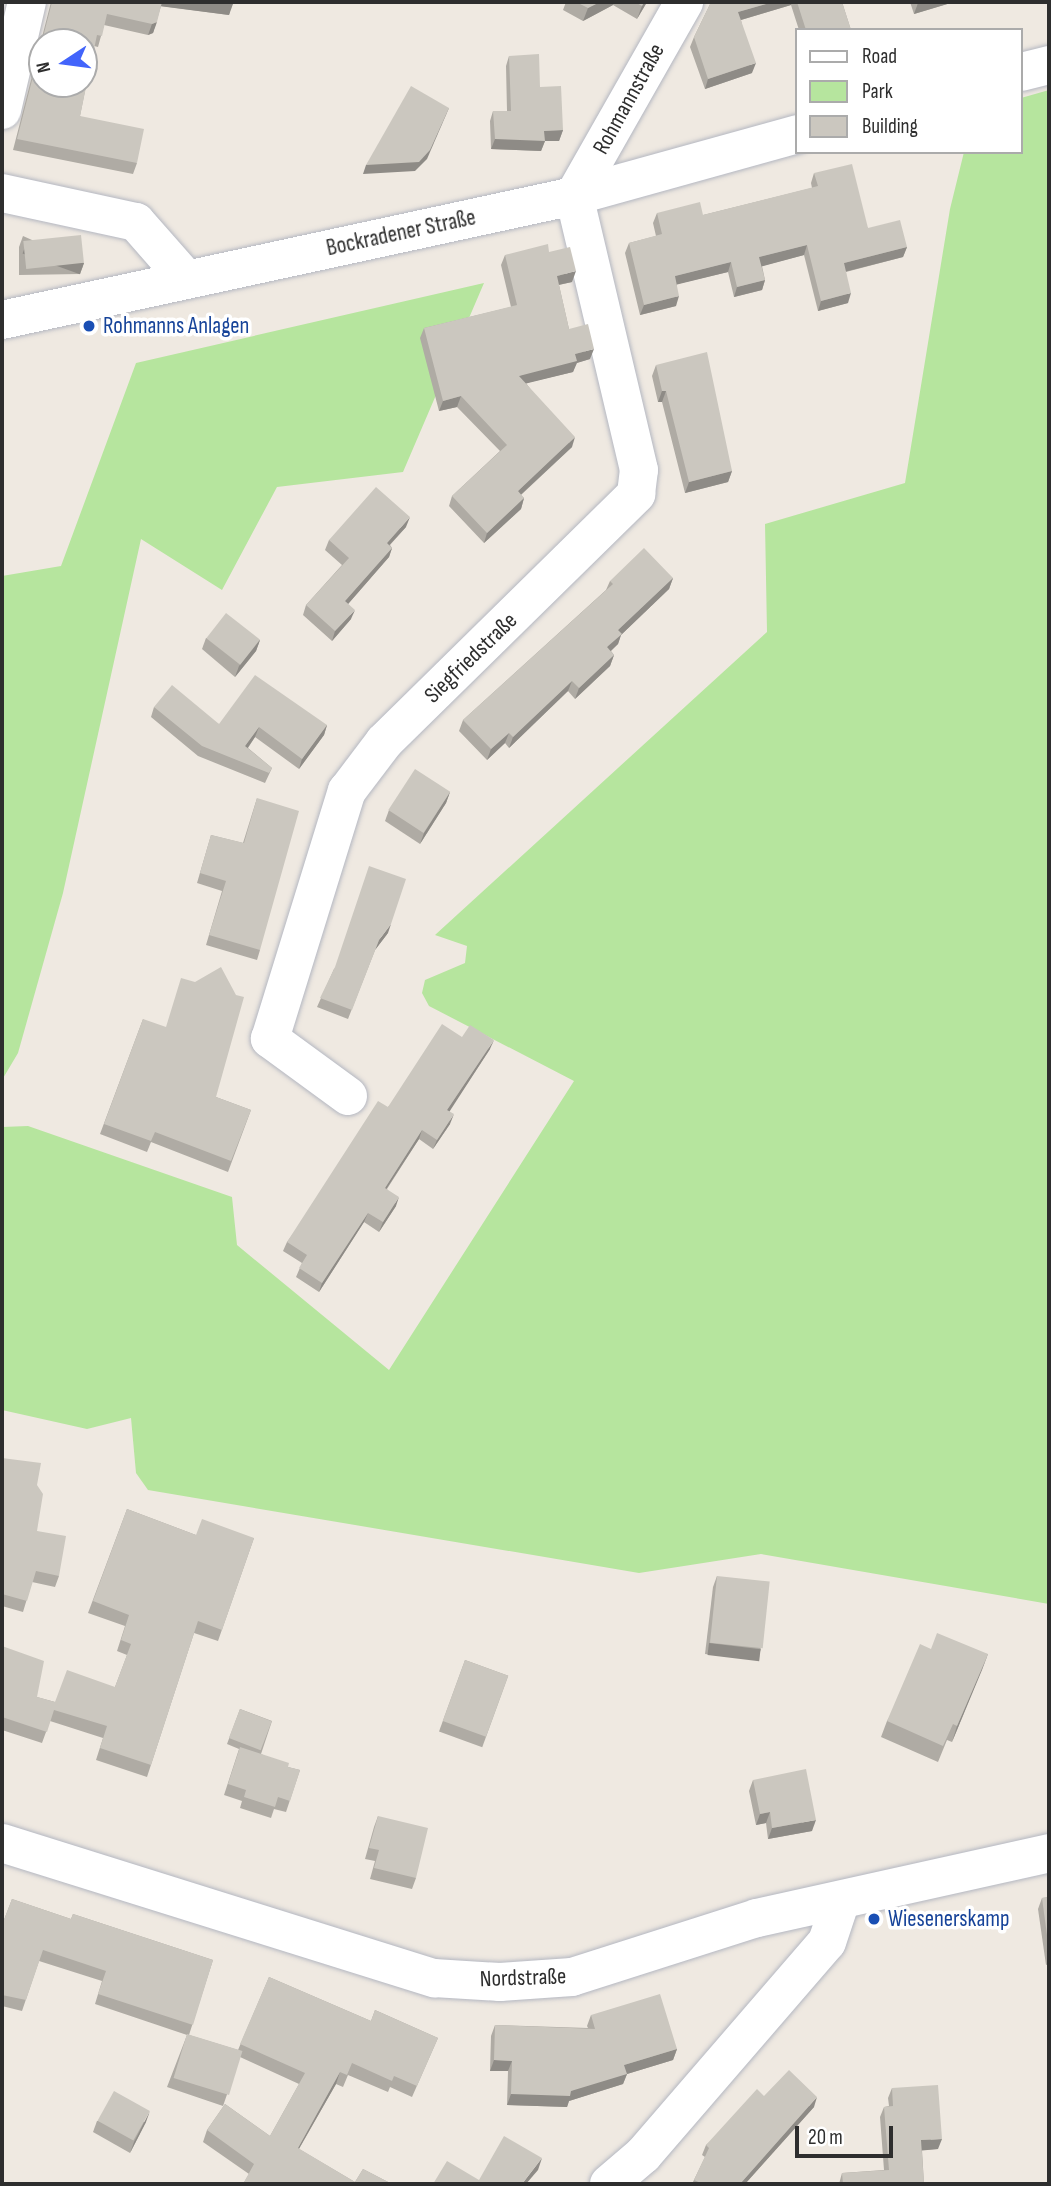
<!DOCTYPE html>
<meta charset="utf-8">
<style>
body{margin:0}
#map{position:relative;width:1051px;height:2186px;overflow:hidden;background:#efe9e1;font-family:"Sofia Sans Condensed",sans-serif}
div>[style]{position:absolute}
.green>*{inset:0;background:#b6e59e}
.roads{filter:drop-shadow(0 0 2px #b4b7c1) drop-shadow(0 0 2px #b4b7c1)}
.minor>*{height:38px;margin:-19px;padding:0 19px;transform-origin:19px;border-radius:19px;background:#fff}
.tertiary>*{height:38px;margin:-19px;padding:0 19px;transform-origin:19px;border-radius:19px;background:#fff}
.wall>*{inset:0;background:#afaba4;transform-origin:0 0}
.shaded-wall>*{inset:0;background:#8e8b86;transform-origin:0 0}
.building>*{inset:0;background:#cbc7bf;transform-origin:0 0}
.dots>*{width:19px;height:19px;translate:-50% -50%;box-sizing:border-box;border:4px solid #fff;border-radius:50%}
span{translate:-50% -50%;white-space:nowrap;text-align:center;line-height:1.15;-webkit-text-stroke:7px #fff;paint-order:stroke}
.street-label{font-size:23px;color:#2e2e2e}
.transit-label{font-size:23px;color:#164399}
.left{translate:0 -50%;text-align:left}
.frame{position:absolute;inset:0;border:4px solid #2e2e2e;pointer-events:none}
.legend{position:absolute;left:795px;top:28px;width:228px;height:126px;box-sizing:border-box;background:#fff;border:2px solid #ababab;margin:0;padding:9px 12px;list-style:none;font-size:21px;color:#2e2e2e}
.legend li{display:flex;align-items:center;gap:14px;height:35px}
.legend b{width:35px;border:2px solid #ababab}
.north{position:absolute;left:28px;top:28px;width:70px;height:70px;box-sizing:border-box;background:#fff;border:2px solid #ababab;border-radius:50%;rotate:257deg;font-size:19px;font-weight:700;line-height:28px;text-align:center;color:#2e2e2e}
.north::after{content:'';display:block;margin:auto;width:24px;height:32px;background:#4264fb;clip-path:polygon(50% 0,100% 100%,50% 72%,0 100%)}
.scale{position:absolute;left:795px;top:2126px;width:98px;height:32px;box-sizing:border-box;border:4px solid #2e2e2e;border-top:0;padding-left:9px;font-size:21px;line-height:24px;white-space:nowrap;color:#2e2e2e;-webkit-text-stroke:5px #fff;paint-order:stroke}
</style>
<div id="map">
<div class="green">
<i style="clip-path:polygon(1049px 90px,1049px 1604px,761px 1554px,639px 1573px,148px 1490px,136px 1473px,131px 1418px,87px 1429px,2px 1410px,2px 1127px,28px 1126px,232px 1197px,237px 1245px,389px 1370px,574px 1081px,429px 1006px,422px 993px,425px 980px,465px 963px,467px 946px,435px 935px,767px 632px,765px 524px,905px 483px,950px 209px,964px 152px,1021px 152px,1021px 98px)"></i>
<i style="clip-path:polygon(484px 283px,403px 472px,277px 487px,222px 590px,141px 539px,63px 893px,18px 1053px,2px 1080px,2px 576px,61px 566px,136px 363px)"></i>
</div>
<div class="roads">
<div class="minor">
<i style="left:2px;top:110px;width:111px;rotate:-77deg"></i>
<i style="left:2px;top:193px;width:137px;rotate:12.2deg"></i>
<i style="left:136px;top:222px;width:76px;rotate:48.7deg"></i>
<i style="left:348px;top:1096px;width:97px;rotate:-143.8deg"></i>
<i style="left:270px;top:1039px;width:260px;rotate:-72.8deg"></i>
<i style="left:347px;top:791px;width:61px;rotate:-52.9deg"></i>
<i style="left:384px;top:742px;width:354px;rotate:-44.5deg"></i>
<i style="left:636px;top:494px;width:24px;rotate:-83deg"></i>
<i style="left:639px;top:470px;width:282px;rotate:-103.3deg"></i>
<i style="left:574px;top:196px;width:223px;rotate:-60.4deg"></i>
<i style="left:2px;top:1843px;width:453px;rotate:17.4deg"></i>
<i style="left:434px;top:1978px;width:66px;rotate:3.5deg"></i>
<i style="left:500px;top:1982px;width:72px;rotate:-4deg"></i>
<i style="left:572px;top:1977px;width:194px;rotate:-17.7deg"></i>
<i style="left:757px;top:1918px;width:299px;rotate:-12.5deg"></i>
<i style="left:609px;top:2184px;width:45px;rotate:-40.5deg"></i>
<i style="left:643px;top:2155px;width:281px;rotate:-49.2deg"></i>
<i style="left:827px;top:1942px;width:44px;rotate:-71.6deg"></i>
</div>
<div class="tertiary">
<i style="left:1021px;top:72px;width:29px;rotate:-14deg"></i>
<i style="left:2px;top:320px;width:585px;rotate:-12.23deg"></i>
<i style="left:574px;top:196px;width:231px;rotate:-15.5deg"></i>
</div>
</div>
<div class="wall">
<i style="clip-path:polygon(51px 2px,232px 2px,229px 15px,161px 6px,153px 33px,148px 35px,104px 25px,98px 47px,94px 46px,80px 116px,137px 163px,133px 174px,13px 150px)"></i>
<i style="clip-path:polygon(566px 2px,647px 2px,637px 19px,613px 5px,583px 21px,563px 10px)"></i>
<i style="clip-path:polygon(711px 2px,842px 2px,851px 30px,799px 30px,791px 5px,741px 20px,752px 73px,705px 89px,690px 47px,694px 37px)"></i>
<i style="clip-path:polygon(910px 2px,954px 2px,914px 14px)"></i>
<i style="clip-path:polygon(509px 56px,540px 87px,563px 130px,559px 141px,545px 141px,541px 151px,491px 149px,490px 121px,493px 111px,507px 111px,506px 66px)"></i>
<i style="clip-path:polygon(814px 173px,868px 228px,907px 247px,903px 257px,846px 272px,848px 303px,818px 311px,804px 255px,762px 266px,765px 280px,762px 290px,734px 297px,728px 272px,677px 284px,676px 306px,640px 315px,625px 253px,629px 243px,656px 236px,653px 223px,657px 213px,703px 215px,812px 188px,811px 183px)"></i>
<i style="clip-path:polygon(23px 236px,84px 263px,80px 274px,19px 275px,19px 247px)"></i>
<i style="clip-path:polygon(549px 252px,572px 282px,559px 285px,569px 329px,590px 359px,576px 363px,573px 372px,526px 383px,572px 447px,521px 495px,524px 498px,521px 509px,484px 543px,449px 506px,452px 496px,500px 451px,457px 407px,439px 411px,420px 338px,424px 328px,511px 307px,501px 265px,505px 255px)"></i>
<i style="clip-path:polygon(656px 365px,732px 471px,728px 482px,685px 493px,662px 402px,658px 402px,652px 376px)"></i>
<i style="clip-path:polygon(406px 527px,390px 545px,392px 548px,389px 557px,348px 604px,351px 619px,332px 641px,303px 615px,306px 605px,342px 565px,325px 550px,329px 540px)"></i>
<i style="clip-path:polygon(673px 578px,669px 589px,621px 635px,618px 644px,611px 651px,614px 655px,610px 666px,575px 699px,568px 691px,509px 748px,505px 743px,487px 760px,459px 731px,463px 720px,606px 590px,610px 581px)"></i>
<i style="clip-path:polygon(206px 638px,260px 640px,256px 651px,235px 677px,202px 649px)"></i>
<i style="clip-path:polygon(154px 707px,219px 724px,327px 725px,324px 735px,299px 769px,255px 737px,248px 748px,272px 768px,265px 783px,198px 756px,151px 717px)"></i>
<i style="clip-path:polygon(450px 792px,446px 803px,420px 844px,385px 821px,389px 810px)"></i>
<i style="clip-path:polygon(257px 798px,260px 950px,257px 960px,206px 945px,222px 891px,197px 883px,211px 835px,243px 843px)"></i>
<i style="clip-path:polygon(388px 933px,375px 950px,348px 1019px,317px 1007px,334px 969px)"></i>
<i style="clip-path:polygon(143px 1019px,216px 1097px,251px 1110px,228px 1172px,151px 1142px,147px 1152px,100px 1134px)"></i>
<i style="clip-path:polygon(462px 1037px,490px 1049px,449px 1111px,450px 1124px,433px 1149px,419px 1139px,387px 1189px,396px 1206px,379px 1232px,364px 1222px,319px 1292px,296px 1277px,302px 1263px,283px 1251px,287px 1242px,388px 1107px)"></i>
<i style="clip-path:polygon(2px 1458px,37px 1485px,37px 1531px,59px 1576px,55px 1587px,32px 1582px,23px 1612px,2px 1606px)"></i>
<i style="clip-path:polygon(127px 1509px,196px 1535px,254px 1538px,218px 1641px,194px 1633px,147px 1777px,96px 1760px,103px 1738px,50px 1721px,42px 1743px,2px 1730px,2px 1646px,37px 1697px,55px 1702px,115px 1687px,127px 1655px,117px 1651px,125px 1626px,88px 1613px)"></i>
<i style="clip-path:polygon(717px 1576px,761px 1649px,757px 1660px,705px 1654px,713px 1587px)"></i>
<i style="clip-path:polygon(931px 1649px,988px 1654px,952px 1742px,947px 1740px,938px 1762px,881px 1737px,887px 1721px)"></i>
<i style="left:465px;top:1660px;width:46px;height:76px;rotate:20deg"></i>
<i style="clip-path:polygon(240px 1709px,272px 1721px,261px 1754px,288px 1767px,300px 1770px,286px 1812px,274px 1809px,271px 1818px,240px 1808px,242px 1801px,224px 1795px,239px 1749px,227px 1744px)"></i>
<i style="clip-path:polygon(753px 1780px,812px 1831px,768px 1839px,766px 1823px,756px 1825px,749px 1791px)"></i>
<i style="clip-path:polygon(378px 1816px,416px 1878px,412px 1889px,370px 1879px,375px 1861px,365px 1859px,374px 1827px)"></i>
<i style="clip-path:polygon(1049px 1897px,1049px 1964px,1046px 1965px,1038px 1909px,1042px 1898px)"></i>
<i style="clip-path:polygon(12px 1899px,71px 1919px,73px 1914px,213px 1960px,189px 2035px,238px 2050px,269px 1977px,371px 2021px,375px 2010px,438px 2038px,412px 2097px,390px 2087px,388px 2092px,348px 2075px,343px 2087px,336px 2084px,299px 2149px,355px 2182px,363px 2169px,392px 2184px,243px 2184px,249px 2174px,203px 2142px,207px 2130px,225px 2104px,270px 2136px,299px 2084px,240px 2057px,223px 2106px,167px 2087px,187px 2035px,95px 2004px,102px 1981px,39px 1961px,22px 2011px,2px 2006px,2px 1925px)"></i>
<i style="clip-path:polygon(591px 2015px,677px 2049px,673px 2060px,627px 2074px,623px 2084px,569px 2101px,567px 2107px,507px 2105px,508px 2071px,490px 2071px,491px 2036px,495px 2025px,588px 2028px,587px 2026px)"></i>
<i style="clip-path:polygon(892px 2088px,938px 2149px,922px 2150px,924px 2184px,839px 2184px,842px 2173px,884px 2170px,880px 2117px,884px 2107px,889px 2106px,888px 2098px)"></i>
<i style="clip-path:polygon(764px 2096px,814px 2107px,745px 2184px,692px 2184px,705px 2157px,702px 2155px,706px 2145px)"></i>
<i style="clip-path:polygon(97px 2121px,146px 2122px,130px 2153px,93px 2132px)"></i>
</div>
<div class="shaded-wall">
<i style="clip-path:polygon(161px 2px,213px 2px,233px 4px,229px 15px,159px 6px)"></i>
<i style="clip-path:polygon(600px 2px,614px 2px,613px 5px,583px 21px,588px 8px)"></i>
<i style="clip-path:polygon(644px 2px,647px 2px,637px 19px,642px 6px)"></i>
<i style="clip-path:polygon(773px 2px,792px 2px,791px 5px,734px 22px,738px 12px)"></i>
<i style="clip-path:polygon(921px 2px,954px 2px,914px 14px,918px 3px)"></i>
<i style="clip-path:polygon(157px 22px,153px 33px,148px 35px,152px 24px)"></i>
<i style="clip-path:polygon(756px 63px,752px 73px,705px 89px,708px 79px)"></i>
<i style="clip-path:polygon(449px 108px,427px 159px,415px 171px,363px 174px,366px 165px)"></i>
<i style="clip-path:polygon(563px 130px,559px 141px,545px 141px,541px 151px,491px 149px,495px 139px,544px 131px)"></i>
<i style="clip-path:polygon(807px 245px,804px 255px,756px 268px,759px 257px)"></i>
<i style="clip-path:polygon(907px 247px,903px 257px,840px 273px,844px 263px)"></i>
<i style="clip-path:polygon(731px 262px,728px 272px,671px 286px,675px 276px)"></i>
<i style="left:84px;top:263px;width:12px;height:61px;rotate:110deg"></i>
<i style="clip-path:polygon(576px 271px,572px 282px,553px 286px,557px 276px)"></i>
<i style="clip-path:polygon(765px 280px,762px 290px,734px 297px,737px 287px)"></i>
<i style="clip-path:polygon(851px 293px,848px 303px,818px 311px,821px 301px)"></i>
<i style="clip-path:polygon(679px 296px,676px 306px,640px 315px,644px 305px)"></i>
<i style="clip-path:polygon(594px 349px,590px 359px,577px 363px,573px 372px,516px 386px,519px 376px,575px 354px)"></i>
<i style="clip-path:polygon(662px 391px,666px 391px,662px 402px,658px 402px)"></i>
<i style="clip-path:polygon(461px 396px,457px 407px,439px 411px,443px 401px)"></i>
<i style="clip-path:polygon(575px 437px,572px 447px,514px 501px,518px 491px)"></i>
<i style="clip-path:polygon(732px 471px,728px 482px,685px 493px,689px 482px)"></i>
<i style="clip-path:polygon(524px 498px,521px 509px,484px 543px,487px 533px)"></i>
<i style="clip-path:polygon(410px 517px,406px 527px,383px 552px,387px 543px)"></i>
<i style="clip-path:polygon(392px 548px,389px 557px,342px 611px,345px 601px)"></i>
<i style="clip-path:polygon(673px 578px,669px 589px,621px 635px,618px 644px,603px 658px,607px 647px,618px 630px)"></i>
<i style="clip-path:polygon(355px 610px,351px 619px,332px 641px,335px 631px)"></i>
<i style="clip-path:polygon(260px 640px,256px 651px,235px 677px,239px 666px)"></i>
<i style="clip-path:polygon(614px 655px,610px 666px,575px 699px,579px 688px)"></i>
<i style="clip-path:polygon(572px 681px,568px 691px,509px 748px,513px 737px)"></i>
<i style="clip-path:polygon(327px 725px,324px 735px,299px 769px,302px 759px)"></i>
<i style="clip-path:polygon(259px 727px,255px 737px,242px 756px,245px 746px)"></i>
<i style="clip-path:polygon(509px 733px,505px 743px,487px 760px,491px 749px)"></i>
<i style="clip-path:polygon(450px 792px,446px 803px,420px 844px,424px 833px)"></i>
<i style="clip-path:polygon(391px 924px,388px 933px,375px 950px,348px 1019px,379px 940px)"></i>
<i style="clip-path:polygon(494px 1040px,490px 1049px,444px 1120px,447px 1110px)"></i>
<i style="clip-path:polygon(454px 1114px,450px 1124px,433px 1149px,437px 1140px)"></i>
<i style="clip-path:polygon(422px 1130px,419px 1139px,381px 1197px,385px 1188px)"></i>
<i style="clip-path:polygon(399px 1197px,396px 1206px,379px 1232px,383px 1222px)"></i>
<i style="clip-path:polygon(368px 1213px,364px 1222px,319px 1292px,322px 1283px)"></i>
<i style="left:709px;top:1643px;width:52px;height:12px;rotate:7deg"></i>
<i style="clip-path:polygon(988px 1654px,982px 1670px,952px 1742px,957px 1726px)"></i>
<i style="clip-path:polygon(770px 1812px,766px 1823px,756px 1825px,760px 1814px)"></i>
<i style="clip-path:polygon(816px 1820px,812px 1831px,768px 1839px,772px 1828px)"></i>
<i style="clip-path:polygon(677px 2049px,673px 2060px,627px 2074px,623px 2084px,569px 2101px,567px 2107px,507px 2105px,511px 2094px,571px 2091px,624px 2065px)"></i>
<i style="clip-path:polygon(494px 2060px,512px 2061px,508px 2071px,490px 2071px)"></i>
<i style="clip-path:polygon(340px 2072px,336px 2084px,293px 2159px,298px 2148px)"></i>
<i style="clip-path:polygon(817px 2097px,814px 2107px,745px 2184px,740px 2184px)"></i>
<i style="clip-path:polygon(150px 2111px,146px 2122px,130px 2153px,134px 2142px)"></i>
<i style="clip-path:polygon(942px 2139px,938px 2149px,917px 2151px,921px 2140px)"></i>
<i style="clip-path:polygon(542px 2158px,538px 2170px,526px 2184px,522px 2184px)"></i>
</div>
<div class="building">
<i style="clip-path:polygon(evenodd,52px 2px,162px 2px,157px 22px,152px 24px,107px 14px,102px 36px,97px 35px,80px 116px,144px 129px,137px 163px,17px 139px,52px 2px,42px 42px,84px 42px,84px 84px,42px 84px,42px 42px)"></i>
<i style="clip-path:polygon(213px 2px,232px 2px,233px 4px)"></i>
<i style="clip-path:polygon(576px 2px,600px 2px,588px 8px)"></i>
<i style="clip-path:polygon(635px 2px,644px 2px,642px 6px)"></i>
<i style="clip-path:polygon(711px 2px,773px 2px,738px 12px,756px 63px,708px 79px,694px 37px)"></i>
<i style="clip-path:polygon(797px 2px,842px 2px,851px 30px,806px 30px)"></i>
<i style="clip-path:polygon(539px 54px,540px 87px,561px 86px,563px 130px,544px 131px,545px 141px,495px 139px,493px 111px,511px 111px,509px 56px)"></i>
<i style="clip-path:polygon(411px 86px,449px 108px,430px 150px,419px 162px,366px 165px)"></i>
<i style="clip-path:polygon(852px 164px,868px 228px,900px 220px,907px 247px,844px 263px,851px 293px,821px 301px,807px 245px,759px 257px,765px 280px,737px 287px,731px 262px,675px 276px,679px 296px,644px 305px,629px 243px,662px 234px,657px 213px,700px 202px,703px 215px,818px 186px,814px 173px)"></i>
<i style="left:81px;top:235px;width:28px;height:58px;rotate:84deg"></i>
<i style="clip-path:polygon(548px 244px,549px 252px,570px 247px,576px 271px,557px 276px,569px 329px,588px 324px,594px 349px,575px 354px,577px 361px,519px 376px,575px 437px,518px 491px,524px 498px,487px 533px,452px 496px,507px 445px,461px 396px,443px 401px,424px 328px,517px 305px,505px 255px)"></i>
<i style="clip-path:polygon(707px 352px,732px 471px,689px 482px,666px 391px,662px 391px,656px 365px)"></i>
<i style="clip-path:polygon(376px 487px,410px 517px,387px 543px,392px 548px,345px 601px,355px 610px,335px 631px,306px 605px,349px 558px,329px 540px)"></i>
<i style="clip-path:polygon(644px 548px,673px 578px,618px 630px,622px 634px,607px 647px,614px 655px,579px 688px,572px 681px,513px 737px,509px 733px,491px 749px,463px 720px,613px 584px,610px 581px)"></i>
<i style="left:226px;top:613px;width:43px;height:32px;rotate:38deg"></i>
<i style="clip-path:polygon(255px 675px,327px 725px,302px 759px,259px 727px,245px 746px,272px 768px,269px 773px,202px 746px,154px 707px,172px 685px,219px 724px)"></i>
<i style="left:415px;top:769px;width:42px;height:49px;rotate:33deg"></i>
<i style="clip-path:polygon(257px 798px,299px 811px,260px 950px,209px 935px,226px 881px,200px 873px,211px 835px,244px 843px)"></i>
<i style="clip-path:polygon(369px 866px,406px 879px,391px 924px,379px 940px,352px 1010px,320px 998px,335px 967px)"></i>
<i style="clip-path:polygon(221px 967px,236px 995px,244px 997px,216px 1097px,251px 1110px,231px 1161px,155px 1132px,151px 1141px,104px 1124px,143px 1019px,166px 1027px,181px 978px,195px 982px)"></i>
<i style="clip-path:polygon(442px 1024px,462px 1037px,470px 1025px,494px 1040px,447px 1110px,454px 1114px,437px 1140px,422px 1130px,385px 1188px,399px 1197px,383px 1222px,368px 1213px,322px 1283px,299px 1268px,307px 1255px,287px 1242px,378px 1101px,388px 1107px)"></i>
<i style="clip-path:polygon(2px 1458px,41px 1463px,37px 1485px,43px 1494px,37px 1531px,66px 1536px,59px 1576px,36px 1571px,27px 1601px,2px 1594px)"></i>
<i style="clip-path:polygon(127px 1509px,196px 1535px,202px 1519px,254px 1538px,222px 1630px,198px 1621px,151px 1765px,100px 1748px,107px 1726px,54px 1710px,47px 1732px,2px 1717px,2px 1646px,44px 1661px,37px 1697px,55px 1702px,67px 1670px,115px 1687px,131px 1644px,121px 1640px,129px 1615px,93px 1601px)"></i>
<i style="left:717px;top:1576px;width:53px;height:67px;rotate:6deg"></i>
<i style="clip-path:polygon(937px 1633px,988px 1654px,957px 1726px,953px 1724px,943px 1746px,887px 1721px,920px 1644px,931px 1649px)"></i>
<i style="left:465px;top:1660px;width:46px;height:65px;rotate:20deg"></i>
<i style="left:240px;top:1709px;width:34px;height:31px;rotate:21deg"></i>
<i style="clip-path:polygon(240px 1747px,289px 1763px,288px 1767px,300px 1770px,290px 1801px,278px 1797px,275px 1807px,244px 1797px,246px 1790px,228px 1784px)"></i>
<i style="clip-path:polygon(806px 1769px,816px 1820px,772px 1828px,770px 1812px,760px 1814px,753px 1780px)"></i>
<i style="clip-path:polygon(378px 1816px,428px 1828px,416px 1878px,374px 1868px,379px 1850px,369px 1848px)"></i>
<i style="clip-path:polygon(1049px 1897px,1049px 1950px,1042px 1898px)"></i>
<i style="clip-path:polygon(12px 1899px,71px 1919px,73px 1914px,213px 1960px,193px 2025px,98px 1994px,106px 1971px,43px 1950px,26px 2000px,2px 1995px,2px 1925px)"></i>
<i style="clip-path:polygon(269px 1977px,371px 2021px,375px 2010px,438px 2038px,417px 2086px,394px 2076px,392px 2081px,352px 2063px,347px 2075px,340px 2072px,298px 2148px,355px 2182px,363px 2169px,392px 2184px,243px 2184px,254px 2164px,207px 2130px,225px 2104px,270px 2136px,305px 2073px,240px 2044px)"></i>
<i style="clip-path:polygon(660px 1994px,677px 2049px,624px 2065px,627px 2074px,571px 2091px,570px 2096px,511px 2094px,512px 2061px,494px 2060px,495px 2025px,595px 2029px,591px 2015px)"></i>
<i style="left:187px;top:2034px;width:58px;height:46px;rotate:17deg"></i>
<i style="clip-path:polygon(789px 2070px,817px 2097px,740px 2184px,703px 2184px,694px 2180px,709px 2148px,706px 2145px,757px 2089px,764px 2096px)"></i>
<i style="clip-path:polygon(938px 2085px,942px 2139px,921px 2140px,924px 2184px,843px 2184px,842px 2173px,889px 2170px,884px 2107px,893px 2106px,892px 2088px)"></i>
<i style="left:114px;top:2091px;width:41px;height:34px;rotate:29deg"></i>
<i style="clip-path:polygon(504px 2136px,542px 2158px,522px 2184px,433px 2184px,447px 2161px,479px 2180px)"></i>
</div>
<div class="dots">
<i style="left:89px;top:326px;background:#1a4fb4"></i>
<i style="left:874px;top:1919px;background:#1a4fb4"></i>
</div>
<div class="street-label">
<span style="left:629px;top:99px;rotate:-61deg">Rohmannstraße</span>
<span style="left:401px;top:233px;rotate:-12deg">Bockradener Straße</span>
<span style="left:471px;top:658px;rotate:-44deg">Siegfriedstraße</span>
<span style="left:523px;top:1978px;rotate:-2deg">Nordstraße</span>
</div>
<div class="transit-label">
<span class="left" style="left:103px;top:326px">Rohmanns Anlagen</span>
<span class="left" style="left:888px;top:1919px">Wiesenerskamp</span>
</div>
<div class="frame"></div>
<ul class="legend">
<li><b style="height:9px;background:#fff"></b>Road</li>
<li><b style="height:19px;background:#b6e59e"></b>Park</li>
<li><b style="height:19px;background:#cbc7bf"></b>Building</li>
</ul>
<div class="north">N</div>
<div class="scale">20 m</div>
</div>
